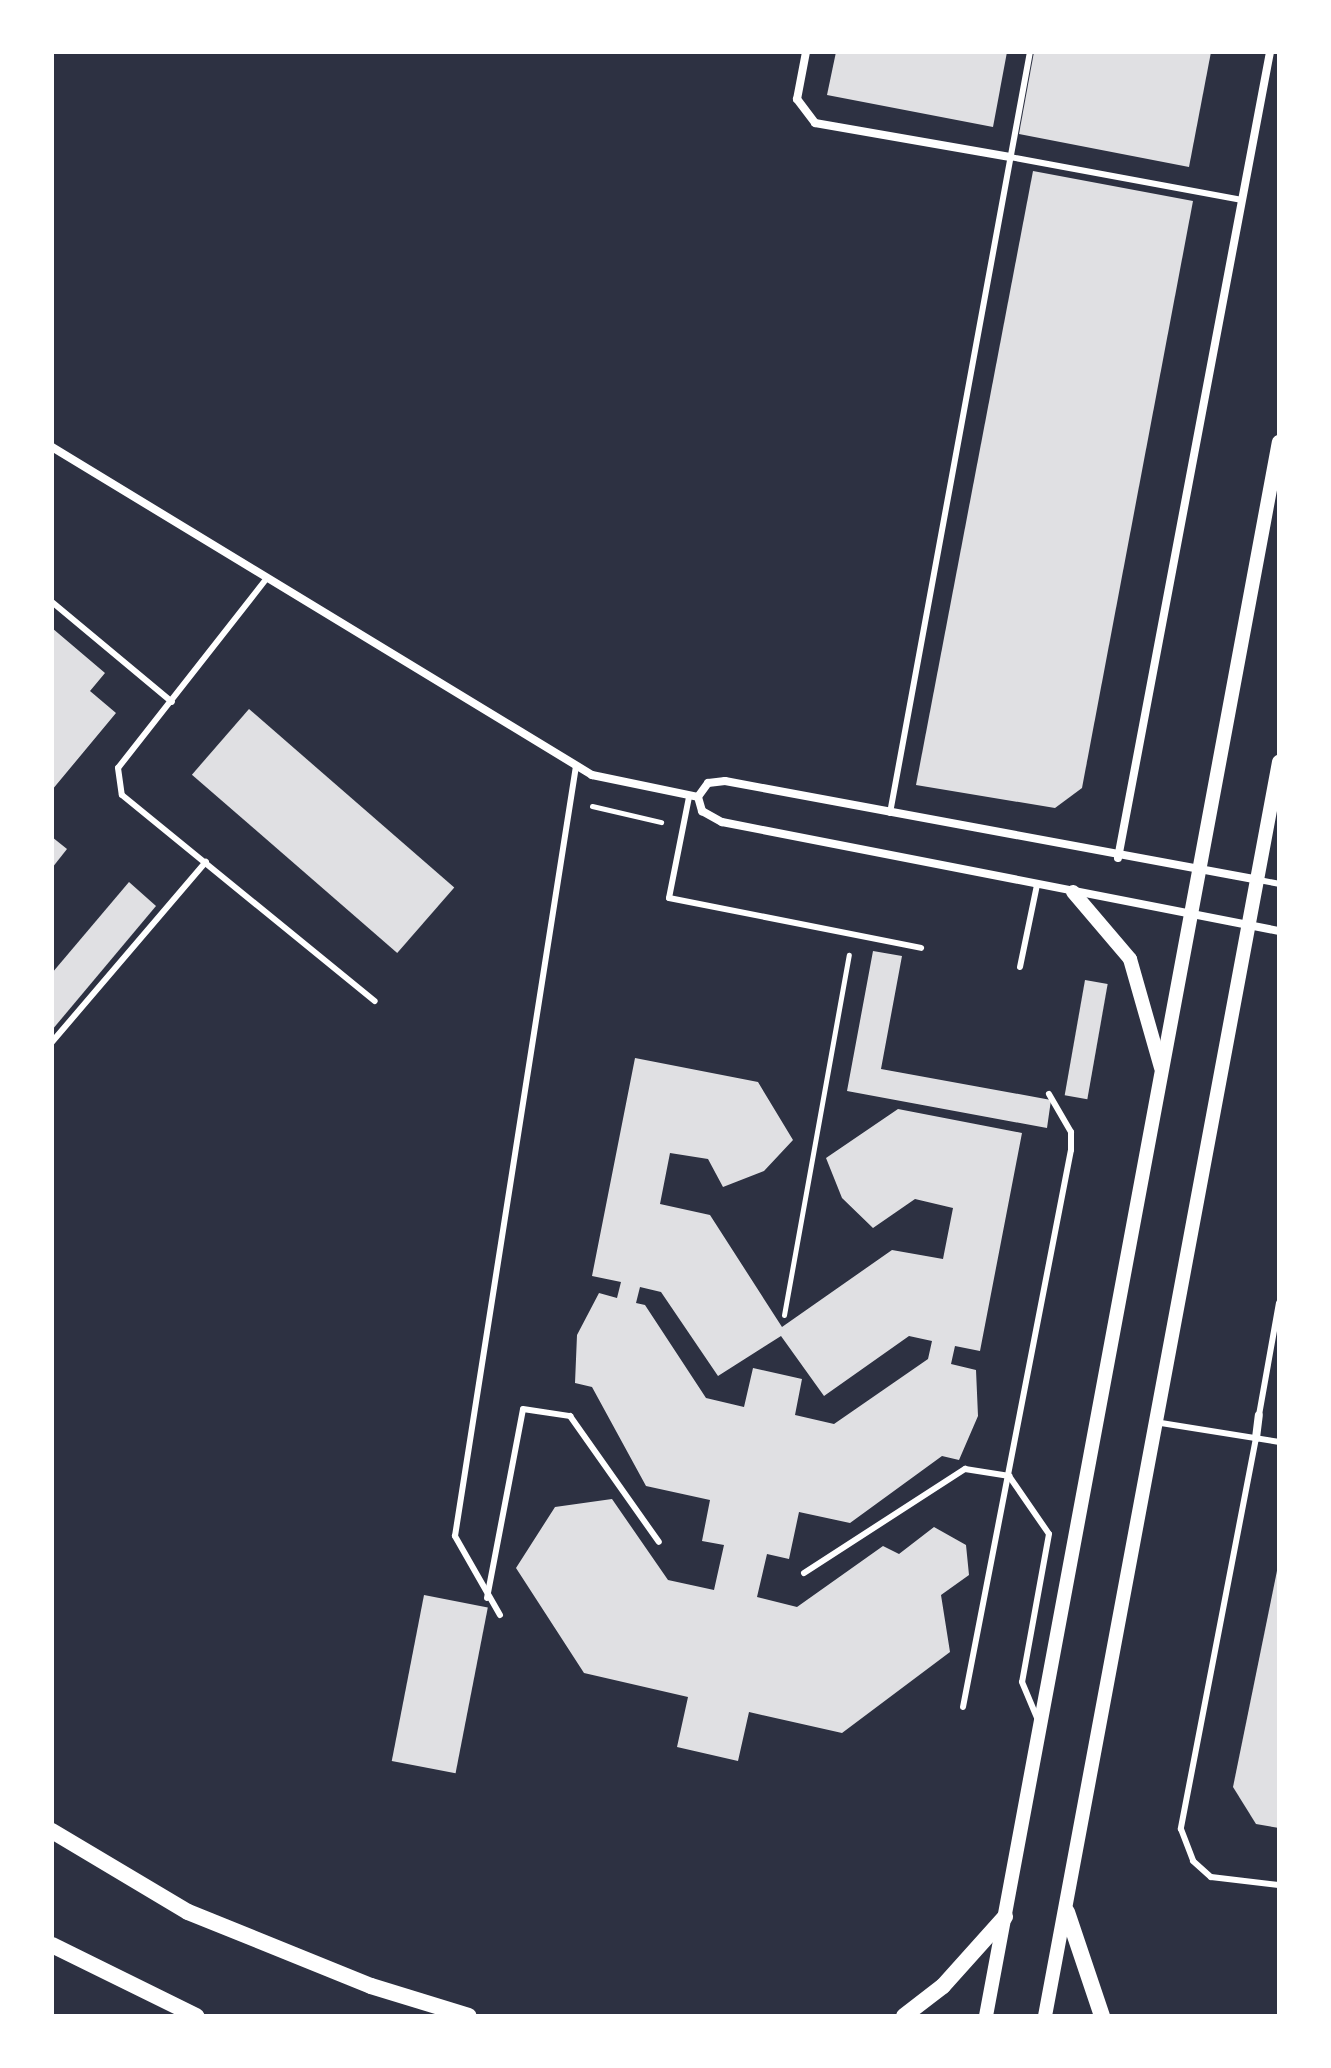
<!DOCTYPE html>
<style>
body{margin:0}
#map{position:relative;width:1331px;height:2068px;overflow:hidden;background:#2d3142;font-family:"Exo 2",sans-serif}
div>[style]{position:absolute}
.building>*{inset:0;background:#e0e0e3;transform-origin:0 0}
.path>*{height:5px;margin:-2.5px;padding:0 2.5px;transform-origin:2.5px;border-radius:2.5px;background:#fff}
.service>*{height:6px;margin:-3px;padding:0 3px;transform-origin:3px;border-radius:3px;background:#fff}
.minor>*{height:8px;margin:-4px;padding:0 4px;transform-origin:4px;border-radius:4px;background:#fff}
.tertiary>*{height:14px;margin:-7px;padding:0 7px;transform-origin:7px;border-radius:7px;background:#fff}
.secondary>*{height:16px;margin:-8px;padding:0 8px;transform-origin:8px;border-radius:8px;background:#fff}
span{translate:-50% -50%;white-space:nowrap;text-align:center;line-height:1.15;-webkit-text-stroke:6px #fff;paint-order:stroke}
.frame{position:absolute;inset:0;border:54px solid #fff;pointer-events:none}
</style>
<div id="map">
<div class="building">
<i style="clip-path:polygon(836px 52px,1007px 52px,993px 127px,827px 95px)"></i>
<i style="clip-path:polygon(1034px 52px,1211px 52px,1189px 167px,1019px 134px)"></i>
<i style="clip-path:polygon(1033px 171px,1193px 201px,1082px 788px,1055px 808px,916px 785px)"></i>
<i style="clip-path:polygon(52px 628px,105px 673px,90px 691px,116px 713px,52px 790px)"></i>
<i style="left:249px;top:709px;width:272px;height:87px;rotate:41deg"></i>
<i style="clip-path:polygon(52px 837px,67px 849px,52px 868px)"></i>
<i style="clip-path:polygon(129px 882px,156px 906px,52px 1030px,52px 973px)"></i>
<i style="clip-path:polygon(873px 951px,902px 956px,881px 1069px,1051px 1100px,1047px 1128px,847px 1091px)"></i>
<i style="left:1085px;top:980px;width:23px;height:117px;rotate:10deg"></i>
<i style="clip-path:polygon(evenodd,635px 1058px,758px 1082px,793px 1140px,764px 1171px,723px 1187px,708px 1159px,670px 1153px,660px 1204px,710px 1215px,782px 1327px,892px 1250px,943px 1259px,953px 1208px,915px 1199px,873px 1228px,842px 1198px,826px 1158px,898px 1109px,1022px 1133px,980px 1351px,955px 1346px,951px 1364px,976px 1370px,978px 1416px,959px 1460px,942px 1456px,850px 1523px,799px 1512px,789px 1559px,767px 1554px,757px 1597px,797px 1607px,883px 1546px,899px 1554px,934px 1527px,966px 1545px,969px 1575px,941px 1595px,950px 1652px,842px 1733px,749px 1712px,738px 1761px,677px 1747px,688px 1697px,584px 1673px,516px 1568px,555px 1507px,612px 1499px,668px 1580px,714px 1590px,724px 1545px,702px 1541px,710px 1500px,646px 1486px,592px 1387px,575px 1383px,577px 1335px,599px 1293px,617px 1298px,621px 1282px,592px 1276px,635px 1058px,640px 1287px,661px 1292px,718px 1376px,781px 1336px,824px 1396px,909px 1336px,932px 1341px,928px 1359px,834px 1424px,795px 1415px,802px 1379px,753px 1368px,744px 1407px,706px 1398px,645px 1305px,636px 1303px,640px 1287px)"></i>
<i style="clip-path:polygon(1279px 1561px,1279px 1828px,1256px 1824px,1233px 1787px)"></i>
<i style="left:424px;top:1595px;width:65px;height:169px;rotate:11deg"></i>
</div>
<div class="path">
<i style="left:592px;top:806px;width:71px;rotate:13.1deg"></i>
<i style="left:784px;top:1315px;width:366px;rotate:-79.8deg"></i>
</div>
<div class="service">
<i style="left:1010px;top:157px;width:236px;rotate:10.5deg"></i>
<i style="left:267px;top:578px;width:241px;rotate:128.1deg"></i>
<i style="left:118px;top:768px;width:27px;rotate:82deg"></i>
<i style="left:122px;top:795px;width:326px;rotate:39.2deg"></i>
<i style="left:52px;top:602px;width:156px;rotate:39.8deg"></i>
<i style="left:689px;top:797px;width:103px;rotate:101.2deg"></i>
<i style="left:669px;top:898px;width:257px;rotate:11.2deg"></i>
<i style="left:890px;top:813px;width:774px;rotate:-79.58deg"></i>
<i style="left:1259px;top:880px;width:20px;rotate:11deg"></i>
<i style="left:1020px;top:967px;width:84px;rotate:-78.3deg"></i>
<i style="left:52px;top:1042px;width:237px;rotate:-49.5deg"></i>
<i style="left:1259px;top:1415px;width:114px;rotate:-79.9deg"></i>
<i style="left:1161px;top:1423px;width:120px;rotate:9.1deg"></i>
<i style="left:1256px;top:1438px;width:398px;rotate:100.9deg"></i>
<i style="left:1181px;top:1829px;width:34px;rotate:69deg"></i>
<i style="left:1193px;top:1861px;width:24px;rotate:42deg"></i>
<i style="left:1211px;top:1877px;width:68px;rotate:6.7deg"></i>
<i style="left:804px;top:1573px;width:192px;rotate:-32.9deg"></i>
<i style="left:965px;top:1469px;width:45px;rotate:9deg"></i>
<i style="left:1009px;top:1476px;width:70px;rotate:55.4deg"></i>
<i style="left:1049px;top:1534px;width:150px;rotate:100.3deg"></i>
<i style="left:1022px;top:1682px;width:41px;rotate:67.2deg"></i>
<i style="left:487px;top:1598px;width:192px;rotate:-79.2deg"></i>
<i style="left:523px;top:1409px;width:48px;rotate:8.5deg"></i>
<i style="left:570px;top:1416px;width:154px;rotate:54.8deg"></i>
<i style="left:500px;top:1615px;width:91px;rotate:-119.7deg"></i>
<i style="left:455px;top:1536px;width:779px;rotate:-81.07deg"></i>
<i style="left:963px;top:1707px;width:567px;rotate:-79.03deg"></i>
<i style="left:1071px;top:1150px;width:18px;rotate:-90deg"></i>
<i style="left:1071px;top:1132px;width:44px;rotate:-120.1deg"></i>
</div>
<div class="minor">
<i style="left:806px;top:52px;width:48px;rotate:100.8deg"></i>
<i style="left:797px;top:99px;width:30px;rotate:53deg"></i>
<i style="left:815px;top:123px;width:198px;rotate:9.9deg"></i>
<i style="left:52px;top:447px;width:632px;rotate:31.27deg"></i>
<i style="left:592px;top:775px;width:108px;rotate:11.7deg"></i>
<i style="left:1118px;top:858px;width:820px;rotate:-79.32deg"></i>
<i style="left:1259px;top:880px;width:543px;rotate:-169.5deg"></i>
<i style="left:725px;top:781px;width:17px;rotate:173deg"></i>
<i style="left:708px;top:783px;width:17px;rotate:126deg"></i>
<i style="left:698px;top:797px;width:15px;rotate:74deg"></i>
<i style="left:702px;top:811px;width:23px;rotate:29deg"></i>
<i style="left:722px;top:822px;width:568px;rotate:11.07deg"></i>
<i style="left:1256px;top:1438px;width:23px;rotate:-83deg"></i>
</div>
<div class="tertiary">
<i style="left:1073px;top:892px;width:88px;rotate:49.6deg"></i>
<i style="left:1130px;top:959px;width:113px;rotate:74.1deg"></i>
<i style="left:986px;top:2016px;width:1601px;rotate:-79.46deg"></i>
<i style="left:1045px;top:2016px;width:1276px;rotate:-79.43deg"></i>
</div>
<div class="secondary">
<i style="left:52px;top:1831px;width:158px;rotate:30.8deg"></i>
<i style="left:188px;top:1912px;width:197px;rotate:22deg"></i>
<i style="left:371px;top:1986px;width:102px;rotate:17deg"></i>
<i style="left:1067px;top:1912px;width:110px;rotate:71.4deg"></i>
<i style="left:52px;top:1945px;width:161px;rotate:26.2deg"></i>
<i style="left:904px;top:2016px;width:49px;rotate:-37.6deg"></i>
<i style="left:943px;top:1986px;width:93px;rotate:-48.1deg"></i>
</div>
<div class="frame"></div>
</div>
